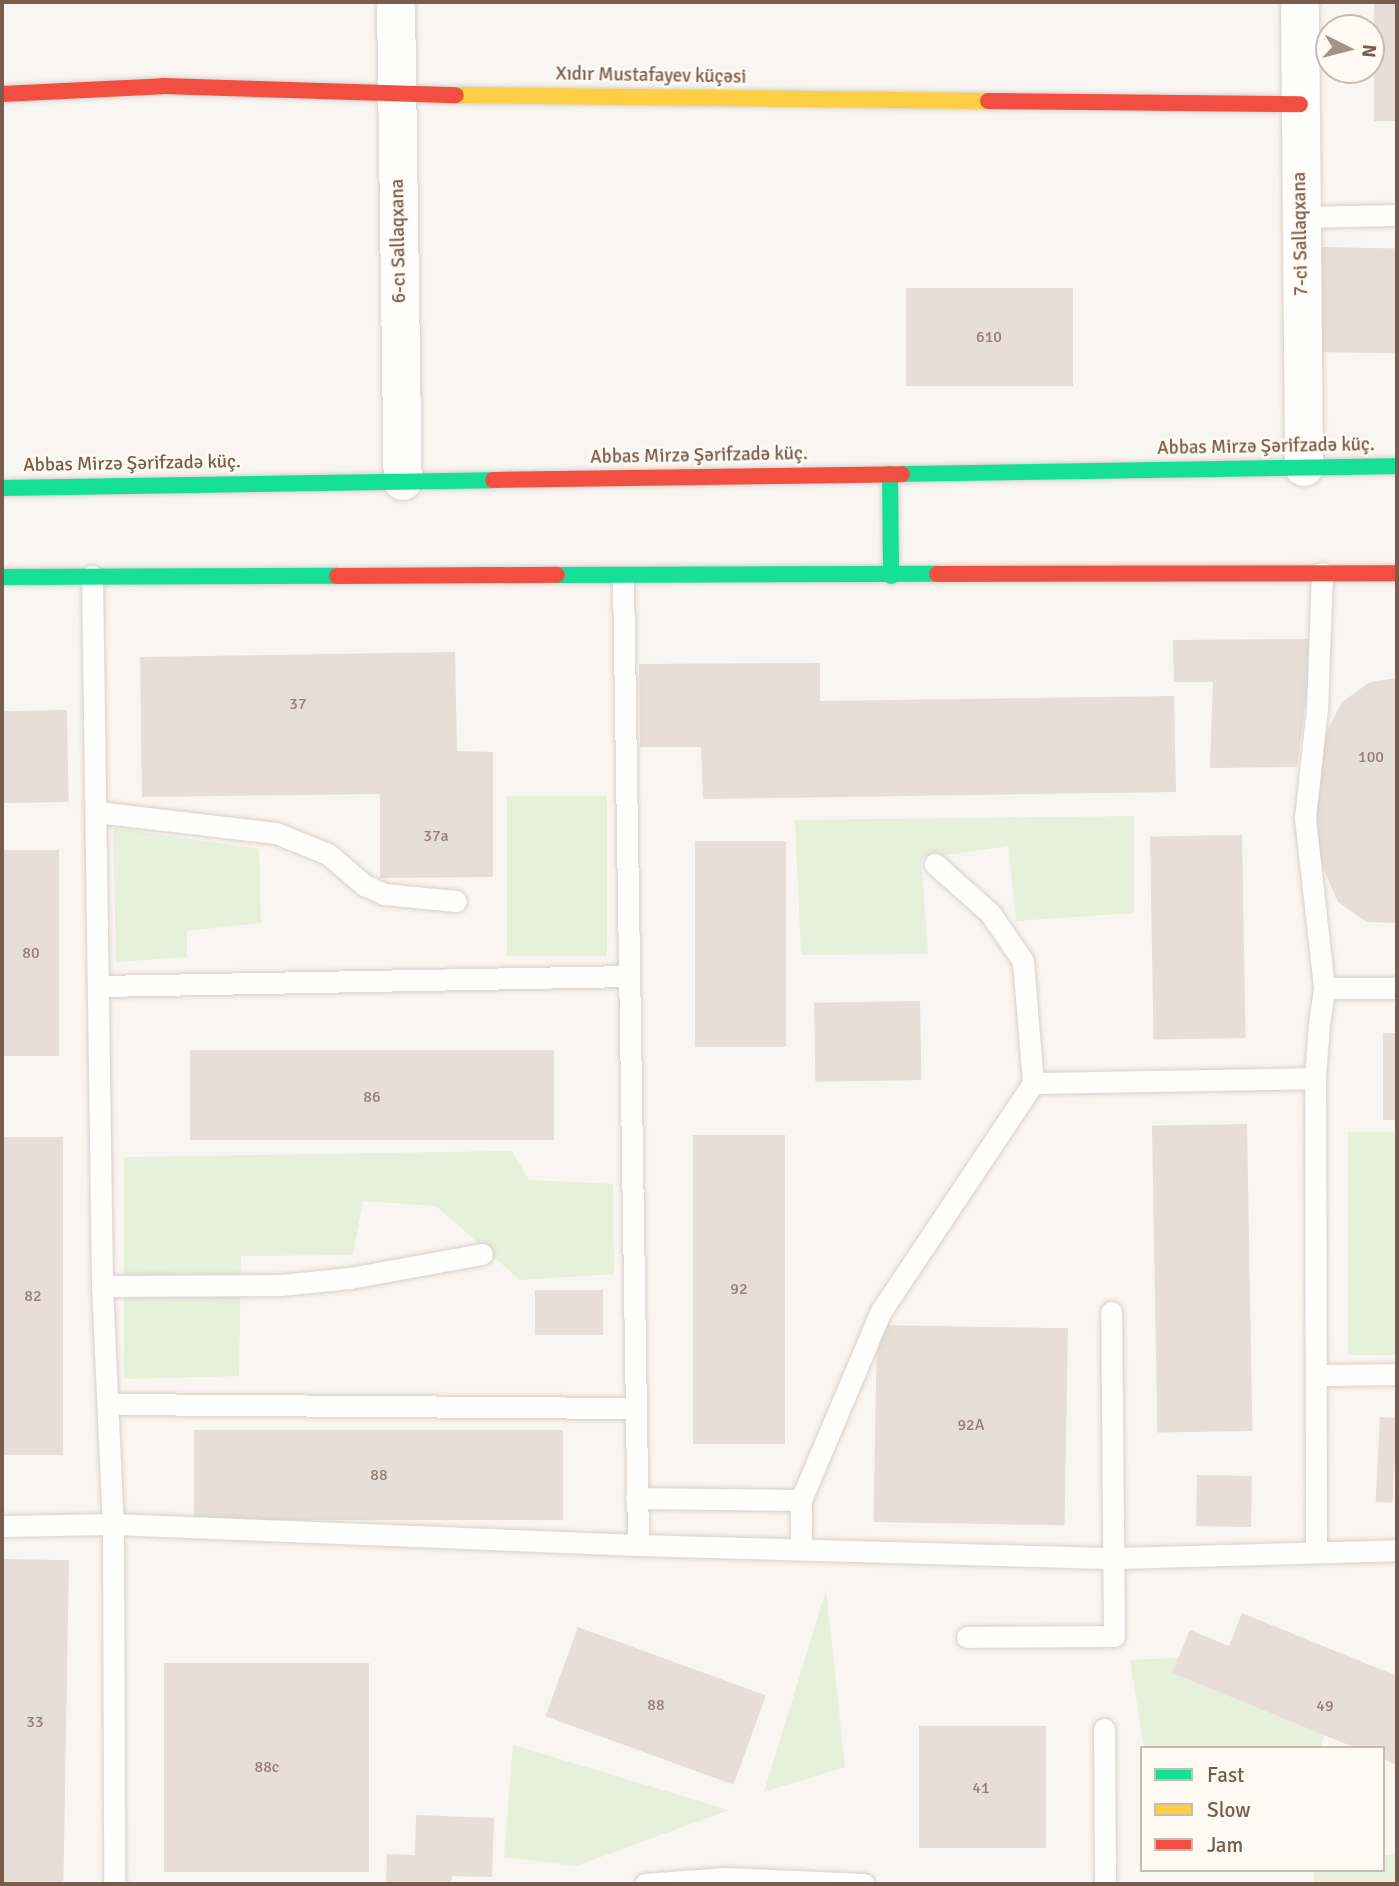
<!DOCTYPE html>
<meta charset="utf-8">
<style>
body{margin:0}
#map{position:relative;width:1399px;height:1886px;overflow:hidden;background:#f9f5f0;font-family:Signika,sans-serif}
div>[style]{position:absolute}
.green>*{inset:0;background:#e7f0db;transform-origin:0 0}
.building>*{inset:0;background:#e6ded7;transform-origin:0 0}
.roads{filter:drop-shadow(0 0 2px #d7d1cb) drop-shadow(0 0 2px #d7d1cb)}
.lane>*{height:21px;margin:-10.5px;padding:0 10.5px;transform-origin:10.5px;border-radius:10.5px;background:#fefefd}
.street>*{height:38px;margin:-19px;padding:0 19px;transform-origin:19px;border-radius:19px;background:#fefefd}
.fast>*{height:16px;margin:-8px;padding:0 8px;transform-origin:8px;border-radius:8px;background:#16e098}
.slow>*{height:16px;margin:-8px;padding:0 8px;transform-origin:8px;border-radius:8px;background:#ffcf43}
.jam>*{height:16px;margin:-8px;padding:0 8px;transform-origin:8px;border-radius:8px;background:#f24e42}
span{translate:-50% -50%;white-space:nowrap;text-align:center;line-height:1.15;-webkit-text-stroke:5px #fffaf3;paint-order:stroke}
.number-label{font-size:16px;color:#977e72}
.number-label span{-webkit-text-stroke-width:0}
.street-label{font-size:19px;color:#7a5c4d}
.frame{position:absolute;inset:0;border:4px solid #7a5c4d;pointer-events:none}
.legend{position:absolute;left:1140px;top:1746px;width:245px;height:126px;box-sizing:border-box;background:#fffaf3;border:2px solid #cabbb1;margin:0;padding:9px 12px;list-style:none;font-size:21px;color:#7a5c4d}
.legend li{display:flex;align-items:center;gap:14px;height:35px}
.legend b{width:35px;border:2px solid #cabbb1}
.north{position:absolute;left:1315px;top:14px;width:70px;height:70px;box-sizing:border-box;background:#fffaf3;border:2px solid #cabbb1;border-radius:50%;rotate:96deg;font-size:19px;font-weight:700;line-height:28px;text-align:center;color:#7a5c4d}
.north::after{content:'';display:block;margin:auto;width:24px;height:32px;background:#a69286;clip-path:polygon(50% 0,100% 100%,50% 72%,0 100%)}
</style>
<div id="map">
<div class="green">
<i style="left:507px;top:796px;width:100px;height:160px"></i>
<i style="clip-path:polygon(1134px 816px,1134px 913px,1016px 921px,1008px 846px,921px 859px,928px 954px,801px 955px,795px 820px)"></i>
<i style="clip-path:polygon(113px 828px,259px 849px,261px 923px,187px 931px,187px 957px,116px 962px)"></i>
<i style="left:1348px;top:1132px;width:49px;height:223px"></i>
<i style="clip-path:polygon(512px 1151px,529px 1180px,613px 1184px,614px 1274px,520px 1280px,436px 1206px,363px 1201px,353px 1255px,241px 1256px,239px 1376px,124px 1379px,124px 1157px)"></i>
<i style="clip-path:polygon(826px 1590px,845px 1767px,764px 1792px)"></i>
<i style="clip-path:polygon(1178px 1658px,1172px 1673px,1324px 1735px,1321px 1748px,1144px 1748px,1130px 1660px)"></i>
<i style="clip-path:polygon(513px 1745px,729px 1810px,576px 1866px,504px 1857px)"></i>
<i style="clip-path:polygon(1383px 1855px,1397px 1855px,1397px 1884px,1314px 1884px,1314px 1870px,1383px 1870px)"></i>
</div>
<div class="building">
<i style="left:1374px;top:2px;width:23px;height:119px"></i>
<i style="left:1318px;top:247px;width:79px;height:105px;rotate:1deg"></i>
<i style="left:906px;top:288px;width:167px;height:98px"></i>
<i style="clip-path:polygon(1314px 639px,1297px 767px,1210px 768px,1213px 682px,1174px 682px,1173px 640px)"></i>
<i style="clip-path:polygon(455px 652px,457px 751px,493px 752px,493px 877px,380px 878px,380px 794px,142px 797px,140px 657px)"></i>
<i style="clip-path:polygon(820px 663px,820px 701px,1174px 696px,1176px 792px,703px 799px,701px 747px,640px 747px,639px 664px)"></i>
<i style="clip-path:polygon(1397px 678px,1397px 923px,1367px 922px,1338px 902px,1317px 854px,1312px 803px,1319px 747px,1342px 702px,1370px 682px)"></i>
<i style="left:67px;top:710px;width:92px;height:65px;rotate:89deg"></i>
<i style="left:1242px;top:835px;width:203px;height:92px;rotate:89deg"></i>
<i style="left:695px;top:841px;width:91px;height:206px"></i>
<i style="left:2px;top:850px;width:57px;height:206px"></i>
<i style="left:920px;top:1001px;width:79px;height:106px;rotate:89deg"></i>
<i style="left:1397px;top:1033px;width:87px;height:14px;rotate:90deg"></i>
<i style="left:554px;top:1050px;width:90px;height:364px;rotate:90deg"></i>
<i style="left:1247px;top:1124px;width:307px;height:95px;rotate:89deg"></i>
<i style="left:693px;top:1135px;width:92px;height:309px"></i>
<i style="left:2px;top:1137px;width:61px;height:318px"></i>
<i style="left:603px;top:1290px;width:45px;height:68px;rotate:90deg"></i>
<i style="left:877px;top:1325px;width:191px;height:197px;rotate:1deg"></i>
<i style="left:1380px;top:1417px;width:17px;height:85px;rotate:3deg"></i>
<i style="left:563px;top:1430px;width:90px;height:369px;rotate:90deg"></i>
<i style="left:1197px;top:1475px;width:55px;height:51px;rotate:1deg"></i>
<i style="left:2px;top:1559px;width:67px;height:325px;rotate:1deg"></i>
<i style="clip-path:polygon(1242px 1613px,1397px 1676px,1397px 1765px,1383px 1759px,1383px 1748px,1356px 1748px,1172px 1673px,1190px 1630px,1229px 1646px)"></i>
<i style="left:578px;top:1627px;width:200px;height:95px;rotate:20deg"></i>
<i style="left:164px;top:1663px;width:205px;height:209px"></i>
<i style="left:919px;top:1726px;width:127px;height:122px"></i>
<i style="clip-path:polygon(416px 1815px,494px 1818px,492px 1877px,452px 1876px,451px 1884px,386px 1884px,387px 1854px,415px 1855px)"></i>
</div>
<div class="roads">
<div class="lane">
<i style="left:1301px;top:217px;width:96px;rotate:-1.2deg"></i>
<i style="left:1322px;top:573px;width:135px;rotate:92.1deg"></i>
<i style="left:1317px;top:708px;width:111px;rotate:96.2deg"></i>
<i style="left:1305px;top:818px;width:171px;rotate:83.6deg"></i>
<i style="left:92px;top:576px;width:710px;rotate:89.19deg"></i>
<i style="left:102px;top:1286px;width:238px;rotate:87.4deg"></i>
<i style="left:113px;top:1524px;width:360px;rotate:89.8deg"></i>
<i style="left:623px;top:577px;width:968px;rotate:89.11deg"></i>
<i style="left:97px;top:812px;width:180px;rotate:6.7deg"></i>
<i style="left:276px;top:833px;width:56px;rotate:22deg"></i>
<i style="left:328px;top:854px;width:48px;rotate:40.7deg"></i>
<i style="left:364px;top:885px;width:22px;rotate:24deg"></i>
<i style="left:384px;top:894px;width:72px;rotate:5.6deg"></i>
<i style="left:100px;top:986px;width:529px;rotate:-1.08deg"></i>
<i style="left:1033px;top:1083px;width:282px;rotate:-1deg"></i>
<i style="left:102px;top:1286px;width:179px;rotate:-0.3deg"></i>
<i style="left:281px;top:1285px;width:69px;rotate:-5.8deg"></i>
<i style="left:350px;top:1278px;width:134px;rotate:-10.3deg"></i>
<i style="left:1316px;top:1375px;width:81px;rotate:-0.7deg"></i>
<i style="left:109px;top:1404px;width:526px;rotate:0.44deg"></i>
<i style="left:636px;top:1498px;width:165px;rotate:0.7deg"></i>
<i style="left:801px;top:1500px;width:49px;rotate:90deg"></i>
<i style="left:801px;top:1500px;width:205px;rotate:-67.1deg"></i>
<i style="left:881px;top:1311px;width:274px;rotate:-56.3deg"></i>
<i style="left:1033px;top:1083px;width:122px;rotate:-94.7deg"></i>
<i style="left:1023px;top:961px;width:58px;rotate:-124.5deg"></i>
<i style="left:990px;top:913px;width:74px;rotate:-138.3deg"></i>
<i style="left:2px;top:1526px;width:111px;rotate:-1deg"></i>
<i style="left:113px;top:1524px;width:525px;rotate:2.29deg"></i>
<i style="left:638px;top:1545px;width:478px;rotate:1.6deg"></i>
<i style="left:1116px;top:1558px;width:281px;rotate:-1.6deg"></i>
<i style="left:1316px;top:1550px;width:472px;rotate:-90.1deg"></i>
<i style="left:1315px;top:1078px;width:54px;rotate:-85.8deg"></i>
<i style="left:1319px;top:1024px;width:36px;rotate:-82deg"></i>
<i style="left:1324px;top:988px;width:73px"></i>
<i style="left:967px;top:1637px;width:147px;rotate:-0.4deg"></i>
<i style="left:1114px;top:1636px;width:324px;rotate:-90.5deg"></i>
<i style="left:1104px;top:1729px;width:155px;rotate:89.6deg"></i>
<i style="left:645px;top:1884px;width:80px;rotate:-4.3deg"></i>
<i style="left:725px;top:1878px;width:139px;rotate:2.5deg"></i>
</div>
<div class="street">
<i style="left:396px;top:2px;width:479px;rotate:89.2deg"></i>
<i style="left:1300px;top:2px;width:465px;rotate:89.5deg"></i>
</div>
<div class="fast">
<i style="left:890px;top:474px;width:102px;rotate:89.4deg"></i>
<i style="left:902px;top:474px;width:495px;rotate:-0.9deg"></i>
<i style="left:2px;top:488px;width:491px;rotate:-0.9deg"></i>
<i style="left:557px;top:575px;width:380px;rotate:-0.2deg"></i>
<i style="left:2px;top:577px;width:335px;rotate:-0.2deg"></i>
</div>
<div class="slow">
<i style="left:456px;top:95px;width:532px;rotate:0.65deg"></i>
</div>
<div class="jam">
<i style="left:2px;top:94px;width:161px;rotate:-2.8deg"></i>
<i style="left:163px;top:86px;width:293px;rotate:1.8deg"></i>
<i style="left:988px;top:101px;width:312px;rotate:0.6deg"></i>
<i style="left:493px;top:480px;width:409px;rotate:-0.8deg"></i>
<i style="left:937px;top:574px;width:460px;rotate:-0.1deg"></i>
<i style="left:337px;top:576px;width:220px;rotate:-0.3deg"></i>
</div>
</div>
<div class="number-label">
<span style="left:989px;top:337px">610</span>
<span style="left:298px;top:704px">37</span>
<span style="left:1371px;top:757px">100</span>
<span style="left:436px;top:836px">37a</span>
<span style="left:31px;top:953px">80</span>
<span style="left:372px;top:1097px">86</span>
<span style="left:739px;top:1289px">92</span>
<span style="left:33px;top:1296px">82</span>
<span style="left:971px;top:1425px">92A</span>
<span style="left:379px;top:1475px">88</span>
<span style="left:656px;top:1705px">88</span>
<span style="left:1325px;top:1706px">49</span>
<span style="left:35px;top:1722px">33</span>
<span style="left:267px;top:1767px">88c</span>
<span style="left:981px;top:1788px">41</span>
</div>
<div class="street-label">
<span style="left:651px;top:76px;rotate:1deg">Xıdır Mustafayev küçəsi</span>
<span style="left:1301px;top:234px;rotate:-91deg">7-ci Sallaqxana</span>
<span style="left:399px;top:241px;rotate:-91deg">6-cı Sallaqxana</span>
<span style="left:1266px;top:447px;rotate:-1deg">Abbas Mirzə Şərifzadə küç.</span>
<span style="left:699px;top:456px;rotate:-1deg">Abbas Mirzə Şərifzadə küç.</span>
<span style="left:132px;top:464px;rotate:-1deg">Abbas Mirzə Şərifzadə küç.</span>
</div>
<div class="frame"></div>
<ul class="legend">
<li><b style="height:9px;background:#16e098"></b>Fast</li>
<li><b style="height:9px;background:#ffcf43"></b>Slow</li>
<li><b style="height:9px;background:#f24e42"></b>Jam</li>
</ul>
<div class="north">N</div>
</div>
